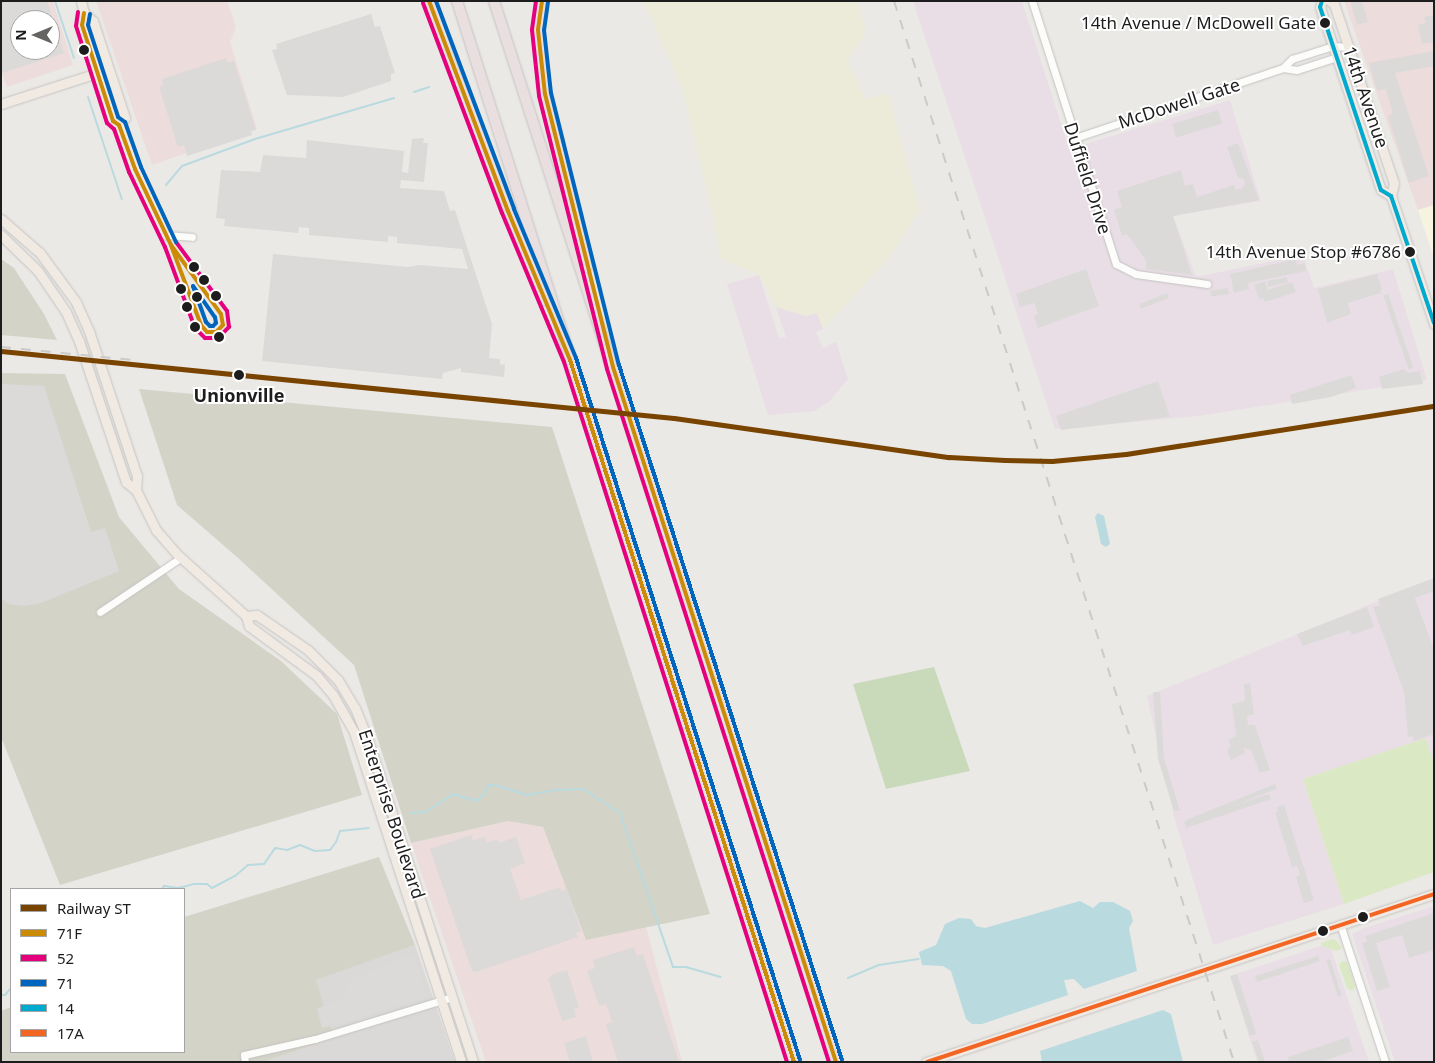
<!DOCTYPE html>
<style>
body{margin:0}
#map{position:relative;width:1435px;height:1063px;overflow:hidden;background:#ebe9e6;font-family:"Noto Sans",sans-serif}
div>[style]{position:absolute}
.residential>*{inset:0;background:#dad9d7}
.commercial>*{inset:0;background:#eddcdc}
.industrial>*{inset:0;background:#e9dee5}
.education>*{inset:0;background:#f6f3e0}
.construction>*{inset:0;background:#d4d3c8}
.farmland>*{inset:0;background:#ecebd9}
.grass>*{inset:0;background:#dbe8c4}
.forest>*{inset:0;background:#c9dabb}
.parking>*{inset:0;background:#dbdad9;transform-origin:0 0}
.water>*{inset:0;background:#b9dadf}
.stream>*{height:2px;margin:-1px;padding:0 1px;transform-origin:1px;border-radius:1px;background:#b9dadf}
.roads{filter:drop-shadow(0 0 1px #c4c3c2) drop-shadow(0 0 1px #c4c3c2)}
.minor>*{height:7px;margin:-3.5px;padding:0 3.5px;transform-origin:3.5px;border-radius:3.5px;background:#fcfcfb}
.major>*{height:9px;margin:-4.5px;padding:0 4.5px;transform-origin:4.5px;border-radius:4.5px;background:#f0eae3}
.highway>*{height:10px;margin:-5px;padding:0 5px;transform-origin:5px;border-radius:5px;background:#e9dfe1}
.rail>*{height:2px;margin-top:-1px;transform-origin:0;background:repeating-linear-gradient(90deg,#cacac9 0 10px,transparent 0 20px)}
.bus-1>*{height:4px;margin:-2px;padding:0 2px;transform-origin:2px;border-radius:2px;background:#cb8b06}
.bus-2>*{height:4px;margin:-2px;padding:0 2px;transform-origin:2px;border-radius:2px;background:#e5007d}
.bus-3>*{height:4px;margin:-2px;padding:0 2px;transform-origin:2px;border-radius:2px;background:#0065bd}
.bus-4>*{height:4px;margin:-2px;padding:0 2px;transform-origin:2px;border-radius:2px;background:#00a9ce}
.bus-5>*{height:4px;margin:-2px;padding:0 2px;transform-origin:2px;border-radius:2px;background:#f26522}
.rail-1>*{height:5px;margin:-2.5px;padding:0 2.5px;transform-origin:2.5px;border-radius:2.5px;background:#794400}
.dots>*{width:14px;height:14px;translate:-50% -50%;box-sizing:border-box;border:2px solid #fff;border-radius:50%}
span{translate:-50% -50%;white-space:nowrap;text-align:center;line-height:1.15;-webkit-text-stroke:4px #fff;paint-order:stroke}
.bus-label{font-size:17px;color:#1d1d1d}
.right{translate:-100% -50%;text-align:right}
.street-label{font-size:18px;color:#1d1d1d}
.stop-label{font-size:18px;color:#1d1d1d;font-weight:700}
.frame{position:absolute;inset:0;border:2px solid #1d1d1d;pointer-events:none}
.legend{position:absolute;left:10px;top:888px;width:175px;height:165px;box-sizing:border-box;background:#fff;border:1px solid #a5a5a5;margin:0;padding:6px 9px;list-style:none;font-size:15px;color:#1d1d1d}
.legend li{display:flex;align-items:center;gap:10px;height:25px}
.legend b{width:25px;border:1px solid #a5a5a5}
.north{position:absolute;left:10px;top:10px;width:50px;height:50px;box-sizing:border-box;background:#fff;border:1px solid #a5a5a5;border-radius:50%;rotate:270deg;font-size:14px;font-weight:700;line-height:20px;text-align:center;color:#1d1d1d}
.north::after{content:'';display:block;margin:auto;width:18px;height:22px;background:#656463;clip-path:polygon(50% 0,100% 100%,50% 72%,0 100%)}
</style>
<div id="map">
<div class="residential">
<i style="clip-path:polygon(415px 945px,455px 1062px,263px 1062px,334px 1038px,315px 980px)"></i>
</div>
<div class="commercial">
<i style="clip-path:polygon(evenodd,1px 1px,53px 1px,73px 65px,7px 87px,1px 70px,1px 1px,20px 20px,50px 20px,50px 50px,20px 50px,20px 20px)"></i>
<i style="clip-path:polygon(96px 1px,227px 1px,236px 27px,230px 42px,257px 129px,152px 165px)"></i>
<i style="clip-path:polygon(1344px 1px,1434px 1px,1434px 205px,1418px 210px)"></i>
<i style="clip-path:polygon(508px 821px,543px 827px,586px 940px,646px 927px,682px 1062px,486px 1062px,411px 843px)"></i>
</div>
<div class="industrial">
<i style="clip-path:polygon(913px 1px,1022px 1px,1069px 149px,1230px 100px,1261px 201px,1173px 216px,1196px 277px,1303px 255px,1314px 288px,1393px 269px,1427px 380px,1199px 416px,1055px 429px)"></i>
<i style="clip-path:polygon(759px 275px,779px 338px,786px 337px,776px 307px,806px 316px,817px 313px,823px 329px,816px 332px,823px 348px,836px 342px,848px 379px,829px 402px,814px 411px,768px 415px,727px 284px)"></i>
<i style="clip-path:polygon(1434px 578px,1434px 763px,1426px 739px,1303px 779px,1344px 904px,1213px 945px,1174px 817px,1147px 696px)"></i>
<i style="clip-path:polygon(1434px 906px,1434px 1062px,1395px 1062px,1352px 934px,1364px 928px)"></i>
<i style="clip-path:polygon(1329px 943px,1369px 1062px,1257px 1062px,1230px 976px)"></i>
</div>
<div class="education">
<i style="clip-path:polygon(1434px 205px,1434px 258px,1418px 210px)"></i>
</div>
<div class="construction">
<i style="clip-path:polygon(1px 259px,14px 268px,44px 314px,57px 340px,1px 335px)"></i>
<i style="clip-path:polygon(1px 373px,65px 374px,119px 517px,179px 589px,281px 661px,337px 714px,362px 795px,60px 885px,1px 737px)"></i>
<i style="clip-path:polygon(139px 389px,552px 427px,710px 914px,586px 940px,543px 827px,508px 821px,411px 843px,354px 665px,238px 558px,177px 505px)"></i>
<i style="clip-path:polygon(379px 857px,415px 945px,316px 980px,334px 1038px,263px 1062px,1px 1062px,1px 1011px,11px 1007px,11px 1052px,184px 1052px,184px 917px)"></i>
</div>
<div class="farmland">
<i style="clip-path:polygon(643px 1px,857px 1px,866px 32px,848px 60px,865px 99px,888px 93px,920px 210px,889px 258px,823px 329px,817px 313px,806px 316px,776px 307px,759px 275px,720px 258px,712px 212px,682px 88px)"></i>
</div>
<div class="grass">
<i style="clip-path:polygon(1426px 738px,1434px 763px,1434px 872px,1344px 904px,1303px 779px)"></i>
<i style="clip-path:polygon(1332px 939px,1336px 940px,1342px 948px,1337px 951px,1322px 946px,1321px 943px)"></i>
<i style="clip-path:polygon(1342px 961px,1347px 962px,1355px 986px,1352px 991px,1347px 988px,1339px 965px)"></i>
</div>
<div class="forest">
<i style="clip-path:polygon(934px 667px,970px 771px,886px 789px,853px 684px)"></i>
</div>
<div class="parking">
<i style="clip-path:polygon(evenodd,1px 1px,47px 1px,64px 53px,2px 73px,1px 1px,20px 20px,50px 20px,50px 50px,20px 50px,20px 20px)"></i>
<i style="clip-path:polygon(1350px 1px,1362px 1px,1368px 22px,1357px 25px)"></i>
<i style="clip-path:polygon(371px 14px,375px 27px,380px 26px,395px 73px,391px 74px,391px 81px,343px 97px,287px 95px,272px 50px,277px 49px,276px 44px)"></i>
<i style="clip-path:polygon(1434px 15px,1434px 42px,1422px 44px,1418px 25px,1426px 23px,1424px 17px)"></i>
<i style="clip-path:polygon(1434px 51px,1434px 66px,1395px 73px,1429px 176px,1409px 183px,1388px 116px,1393px 114px,1386px 89px,1377px 91px,1369px 63px)"></i>
<i style="clip-path:polygon(226px 58px,228px 63px,234px 61px,256px 130px,251px 131px,252px 135px,187px 156px,184px 145px,178px 147px,159px 87px,163px 85px,162px 79px)"></i>
<i style="left:1218px;top:110px;width:14px;height:48px;rotate:73deg"></i>
<i style="clip-path:polygon(424px 138px,423px 143px,428px 143px,424px 182px,401px 180px,400px 188px,444px 191px,450px 211px,455px 210px,492px 324px,489px 358px,500px 359px,500px 364px,505px 365px,504px 377px,461px 372px,461px 368px,443px 373px,442px 379px,262px 361px,273px 254px,408px 267px,419px 265px,468px 269px,462px 249px,397px 243px,397px 237px,388px 236px,388px 242px,309px 235px,309px 228px,299px 227px,298px 233px,224px 226px,225px 219px,216px 218px,221px 170px,260px 172px,263px 155px,306px 158px,307px 140px,404px 151px,402px 172px,408px 173px,412px 139px)"></i>
<i style="clip-path:polygon(1238px 143px,1259px 200px,1173px 216px,1192px 275px,1146px 269px,1146px 261px,1138px 249px,1127px 234px,1122px 236px,1114px 210px,1122px 207px,1117px 191px,1181px 170px,1185px 186px,1193px 184px,1197px 197px,1234px 185px,1236px 190px,1242px 188px,1245px 183px,1243px 178px,1238px 178px,1227px 147px)"></i>
<i style="clip-path:polygon(1296px 259px,1297px 265px,1304px 263px,1306px 271px,1248px 283px,1249px 289px,1234px 293px,1230px 274px)"></i>
<i style="clip-path:polygon(1086px 269px,1099px 306px,1038px 328px,1034px 316px,1038px 314px,1034px 303px,1020px 307px,1016px 294px)"></i>
<i style="clip-path:polygon(1377px 274px,1382px 289px,1380px 290px,1381px 293px,1348px 303px,1351px 314px,1327px 323px,1318px 289px)"></i>
<i style="clip-path:polygon(1287px 277px,1288px 282px,1268px 287px,1267px 281px)"></i>
<i style="clip-path:polygon(1265px 281px,1268px 290px,1292px 282px,1296px 292px,1265px 302px,1263px 298px,1259px 299px,1254px 285px)"></i>
<i style="left:1228px;top:288px;width:6px;height:18px;rotate:81deg"></i>
<i style="left:1167px;top:293px;width:5px;height:30px;rotate:68deg"></i>
<i style="left:1388px;top:294px;width:78px;height:5px;rotate:71deg"></i>
<i style="clip-path:polygon(1404px 369px,1408px 373px,1420px 371px,1423px 384px,1382px 389px,1379px 377px)"></i>
<i style="clip-path:polygon(1351px 375px,1356px 388px,1331px 397px,1292px 404px,1290px 395px)"></i>
<i style="clip-path:polygon(1158px 381px,1170px 417px,1061px 430px,1056px 416px)"></i>
<i style="clip-path:polygon(1px 384px,44px 386px,91px 532px,105px 528px,119px 571px,41px 603px,23px 606px,8px 604px,1px 598px)"></i>
<i style="clip-path:polygon(1434px 578px,1434px 591px,1415px 598px,1434px 650px,1434px 734px,1414px 741px,1412px 736px,1408px 737px,1404px 692px,1373px 607px,1380px 605px,1378px 599px)"></i>
<i style="clip-path:polygon(1367px 607px,1374px 627px,1352px 635px,1350px 630px,1303px 646px,1297px 634px)"></i>
<i style="clip-path:polygon(1250px 683px,1254px 714px,1247px 716px,1248px 725px,1255px 725px,1270px 770px,1260px 773px,1251px 750px,1243px 748px,1245px 753px,1231px 760px,1227px 750px,1231px 746px,1228px 740px,1236px 736px,1232px 704px,1245px 701px,1244px 684px)"></i>
<i style="clip-path:polygon(1153px 692px,1160px 692px,1164px 758px,1180px 811px,1174px 811px,1158px 759px)"></i>
<i style="left:1275px;top:784px;width:5px;height:96px;rotate:68deg"></i>
<i style="clip-path:polygon(1269px 794px,1271px 799px,1186px 828px,1184px 822px)"></i>
<i style="clip-path:polygon(1284px 805px,1314px 900px,1304px 903px,1296px 877px,1300px 875px,1297px 866px,1292px 867px,1275px 812px,1278px 811px,1277px 807px)"></i>
<i style="clip-path:polygon(471px 835px,473px 841px,485px 837px,487px 843px,498px 839px,499px 843px,516px 837px,525px 863px,510px 869px,521px 900px,560px 887px,561px 891px,567px 889px,581px 931px,576px 933px,578px 937px,476px 972px,472px 971px,430px 849px)"></i>
<i style="clip-path:polygon(1434px 913px,1434px 950px,1409px 958px,1402px 935px,1376px 943px,1390px 987px,1377px 991px,1362px 943px,1367px 941px,1365px 936px)"></i>
<i style="clip-path:polygon(634px 947px,637px 956px,643px 954px,679px 1062px,618px 1062px,606px 1024px,612px 1022px,606px 1004px,599px 1006px,587px 971px,595px 968px,593px 960px)"></i>
<i style="clip-path:polygon(413px 954px,427px 997px,322px 1028px,317px 1009px,343px 998px,350px 980px)"></i>
<i style="clip-path:polygon(1318px 956px,1320px 961px,1257px 982px,1255px 976px)"></i>
<i style="left:1330px;top:959px;width:38px;height:4px;rotate:72deg"></i>
<i style="clip-path:polygon(567px 970px,579px 1007px,574px 1009px,576px 1017px,562px 1021px,548px 979px,553px 974px)"></i>
<i style="left:1237px;top:974px;width:63px;height:7px;rotate:72deg"></i>
<i style="clip-path:polygon(586px 1036px,593px 1062px,570px 1062px,564px 1043px)"></i>
<i style="clip-path:polygon(1348px 1037px,1353px 1051px,1320px 1062px,1289px 1062px,1288px 1057px)"></i>
<i style="clip-path:polygon(1258px 1040px,1265px 1062px,1259px 1062px,1252px 1042px)"></i>
</div>
<div class="water">
<i style="clip-path:polygon(1098px 513px,1104px 516px,1110px 544px,1106px 547px,1101px 544px,1095px 517px)"></i>
<i style="clip-path:polygon(1080px 901px,1093px 908px,1100px 902px,1113px 902px,1130px 911px,1133px 921px,1129px 928px,1137px 971px,1084px 989px,1074px 979px,1064px 980px,1068px 995px,982px 1024px,972px 1024px,966px 1019px,951px 971px,943px 966px,922px 965px,919px 952px,936px 945px,945px 924px,959px 918px,971px 919px,976px 926px,985px 928px)"></i>
<i style="clip-path:polygon(1163px 1010px,1171px 1014px,1183px 1062px,1042px 1062px,1040px 1051px)"></i>
</div>
<div class="stream">
<i style="left:55px;top:1px;width:60px;rotate:71.6deg"></i>
<i style="left:414px;top:92px;width:16px;rotate:-18deg"></i>
<i style="left:88px;top:97px;width:108px;rotate:71.7deg"></i>
<i style="left:166px;top:185px;width:25px;rotate:-50deg"></i>
<i style="left:182px;top:166px;width:78px;rotate:-20.3deg"></i>
<i style="left:255px;top:139px;width:145px;rotate:-16.4deg"></i>
<i style="left:410px;top:813px;width:16px;rotate:-4deg"></i>
<i style="left:426px;top:812px;width:32px;rotate:-34deg"></i>
<i style="left:453px;top:794px;width:24px;rotate:17deg"></i>
<i style="left:476px;top:801px;width:11px;rotate:-41deg"></i>
<i style="left:484px;top:794px;width:10px;rotate:-61deg"></i>
<i style="left:489px;top:785px;width:10px;rotate:6deg"></i>
<i style="left:499px;top:786px;width:29px;rotate:18deg"></i>
<i style="left:527px;top:795px;width:28px;rotate:-10deg"></i>
<i style="left:555px;top:790px;width:28px;rotate:-2deg"></i>
<i style="left:583px;top:789px;width:44px;rotate:33deg"></i>
<i style="left:620px;top:813px;width:163px;rotate:71deg"></i>
<i style="left:673px;top:967px;width:13px"></i>
<i style="left:686px;top:967px;width:36px;rotate:16deg"></i>
<i style="left:162px;top:889px;width:4px;rotate:-56deg"></i>
<i style="left:164px;top:886px;width:14px;rotate:8deg"></i>
<i style="left:178px;top:888px;width:16px;rotate:-14deg"></i>
<i style="left:194px;top:884px;width:13px"></i>
<i style="left:207px;top:884px;width:6px;rotate:39deg"></i>
<i style="left:212px;top:888px;width:26px;rotate:-28deg"></i>
<i style="left:235px;top:876px;width:17px;rotate:-40deg"></i>
<i style="left:248px;top:865px;width:16px;rotate:-4deg"></i>
<i style="left:264px;top:864px;width:19px;rotate:-55deg"></i>
<i style="left:275px;top:848px;width:12px;rotate:9deg"></i>
<i style="left:287px;top:850px;width:14px;rotate:-21deg"></i>
<i style="left:300px;top:845px;width:16px;rotate:22deg"></i>
<i style="left:315px;top:851px;width:15px;rotate:-4deg"></i>
<i style="left:330px;top:850px;width:10px;rotate:-53deg"></i>
<i style="left:336px;top:842px;width:12px;rotate:-70deg"></i>
<i style="left:340px;top:831px;width:29px;rotate:-6deg"></i>
<i style="left:848px;top:978px;width:34px;rotate:-23deg"></i>
<i style="left:879px;top:965px;width:40px;rotate:-8.5deg"></i>
<i style="left:1px;top:995px;width:4px"></i>
<i style="left:5px;top:995px;width:9px;rotate:-49deg"></i>
</div>
<div class="roads">
<div class="minor">
<i style="left:1032px;top:1px;width:276px;rotate:72.3deg"></i>
<i style="left:1116px;top:264px;width:22px;rotate:27deg"></i>
<i style="left:1136px;top:274px;width:72px;rotate:8deg"></i>
<i style="left:1283px;top:68px;width:13px;rotate:-45deg"></i>
<i style="left:1292px;top:59px;width:43px;rotate:-17.6deg"></i>
<i style="left:1333px;top:46px;width:16px;rotate:4deg"></i>
<i style="left:1075px;top:138px;width:219px;rotate:-18.6deg"></i>
<i style="left:1283px;top:68px;width:14px;rotate:8deg"></i>
<i style="left:1297px;top:70px;width:42px;rotate:-18deg"></i>
<i style="left:165px;top:235px;width:27px;rotate:4deg"></i>
<i style="left:100px;top:612px;width:97px;rotate:-34deg"></i>
<i style="left:1340px;top:924px;width:145px;rotate:71.9deg"></i>
<i style="left:245px;top:1062px;width:7px;rotate:-98deg"></i>
<i style="left:244px;top:1055px;width:73px;rotate:-12.7deg"></i>
<i style="left:315px;top:1039px;width:143px;rotate:-17deg"></i>
</div>
<div class="major">
<i style="left:81px;top:1px;width:12px;rotate:76deg"></i>
<i style="left:84px;top:13px;width:12px;rotate:42deg"></i>
<i style="left:93px;top:21px;width:102px;rotate:71.7deg"></i>
<i style="left:125px;top:118px;width:9px;rotate:131deg"></i>
<i style="left:1322px;top:1px;width:6px;rotate:108deg"></i>
<i style="left:1320px;top:7px;width:193px;rotate:71.6deg"></i>
<i style="left:1381px;top:190px;width:12px;rotate:31deg"></i>
<i style="left:1330px;top:1px;width:5px;rotate:37deg"></i>
<i style="left:1334px;top:4px;width:189px;rotate:71.5deg"></i>
<i style="left:1394px;top:183px;width:13px;rotate:103deg"></i>
<i style="left:1391px;top:196px;width:135px;rotate:71.4deg"></i>
<i style="left:84px;top:13px;width:12px;rotate:99deg"></i>
<i style="left:82px;top:25px;width:101px;rotate:72.1deg"></i>
<i style="left:113px;top:121px;width:7px;rotate:34deg"></i>
<i style="left:119px;top:125px;width:47px;rotate:70deg"></i>
<i style="left:135px;top:169px;width:72px;rotate:65.6deg"></i>
<i style="left:1px;top:104px;width:101px;rotate:-17.9deg"></i>
<i style="left:1px;top:219px;width:52px;rotate:41.1deg"></i>
<i style="left:40px;top:253px;width:61px;rotate:53.7deg"></i>
<i style="left:76px;top:302px;width:32px;rotate:66deg"></i>
<i style="left:89px;top:331px;width:153px;rotate:71.7deg"></i>
<i style="left:137px;top:476px;width:14px;rotate:94deg"></i>
<i style="left:1px;top:235px;width:52px;rotate:44.2deg"></i>
<i style="left:38px;top:271px;width:50px;rotate:55.7deg"></i>
<i style="left:66px;top:312px;width:32px;rotate:66deg"></i>
<i style="left:79px;top:341px;width:149px;rotate:71.6deg"></i>
<i style="left:126px;top:482px;width:13px;rotate:39deg"></i>
<i style="left:136px;top:490px;width:45px;rotate:63.4deg"></i>
<i style="left:156px;top:530px;width:33px;rotate:49deg"></i>
<i style="left:178px;top:555px;width:91px;rotate:41.9deg"></i>
<i style="left:246px;top:616px;width:10px;rotate:73deg"></i>
<i style="left:249px;top:626px;width:84px;rotate:36.3deg"></i>
<i style="left:317px;top:676px;width:25px;rotate:50deg"></i>
<i style="left:333px;top:695px;width:43px;rotate:60.4deg"></i>
<i style="left:354px;top:732px;width:347px;rotate:72deg"></i>
<i style="left:246px;top:616px;width:11px;rotate:-5deg"></i>
<i style="left:257px;top:615px;width:62px;rotate:34.5deg"></i>
<i style="left:308px;top:650px;width:42px;rotate:45deg"></i>
<i style="left:338px;top:680px;width:33px;rotate:59deg"></i>
<i style="left:355px;top:708px;width:31px;rotate:68deg"></i>
<i style="left:367px;top:737px;width:342px;rotate:71.9deg"></i>
<i style="left:926px;top:1062px;width:535px;rotate:-18.3deg"></i>
</div>
<div class="highway">
<i style="left:429px;top:1px;width:69px;rotate:70.5deg"></i>
<i style="left:452px;top:66px;width:252px;rotate:68.3deg"></i>
<i style="left:457px;top:1px;width:1113px;rotate:72.38deg"></i>
<i style="left:494px;top:1px;width:1115px;rotate:72.13deg"></i>
<i style="left:542px;top:1px;width:29px;rotate:98deg"></i>
<i style="left:538px;top:30px;width:64px;rotate:83.8deg"></i>
<i style="left:545px;top:94px;width:178px;rotate:76.4deg"></i>
</div>
</div>
<div class="rail">
<i style="left:894px;top:1px;width:1114px;rotate:72.23deg"></i>
<i style="left:1px;top:347px;width:133px;rotate:5.6deg"></i>
</div>
<div class="bus-1">
<i style="left:429px;top:1px;width:224px;rotate:69.4deg"></i>
<i style="left:508px;top:211px;width:161px;rotate:67.4deg"></i>
<i style="left:570px;top:360px;width:737px;rotate:72.3deg"></i>
<i style="left:542px;top:1px;width:29px;rotate:98deg"></i>
<i style="left:538px;top:30px;width:64px;rotate:83.8deg"></i>
<i style="left:545px;top:94px;width:281px;rotate:76deg"></i>
<i style="left:613px;top:367px;width:730px;rotate:72.21deg"></i>
<i style="left:84px;top:13px;width:12px;rotate:99deg"></i>
<i style="left:82px;top:25px;width:101px;rotate:72.1deg"></i>
<i style="left:113px;top:121px;width:7px;rotate:34deg"></i>
<i style="left:119px;top:125px;width:47px;rotate:70deg"></i>
<i style="left:135px;top:169px;width:84px;rotate:64.7deg"></i>
<i style="left:171px;top:245px;width:85px;rotate:54.1deg"></i>
<i style="left:221px;top:314px;width:11px;rotate:80deg"></i>
<i style="left:223px;top:325px;width:10px;rotate:135deg"></i>
<i style="left:216px;top:332px;width:9px;rotate:180deg"></i>
<i style="left:207px;top:332px;width:9px;rotate:-131deg"></i>
<i style="left:201px;top:325px;width:85px;rotate:-110.6deg"></i>
</div>
<div class="bus-2">
<i style="left:536px;top:1px;width:29px;rotate:98deg"></i>
<i style="left:532px;top:30px;width:66px;rotate:83.9deg"></i>
<i style="left:539px;top:96px;width:281px;rotate:76deg"></i>
<i style="left:607px;top:369px;width:728px;rotate:72.24deg"></i>
<i style="left:423px;top:3px;width:224px;rotate:69.4deg"></i>
<i style="left:502px;top:213px;width:161px;rotate:67.4deg"></i>
<i style="left:564px;top:362px;width:735px;rotate:72.33deg"></i>
<i style="left:78px;top:12px;width:14px;rotate:98deg"></i>
<i style="left:76px;top:26px;width:102px;rotate:72.3deg"></i>
<i style="left:107px;top:123px;width:9px;rotate:41deg"></i>
<i style="left:114px;top:129px;width:46px;rotate:70.8deg"></i>
<i style="left:129px;top:172px;width:83px;rotate:64.4deg"></i>
<i style="left:165px;top:247px;width:86px;rotate:69.7deg"></i>
<i style="left:195px;top:328px;width:14px;rotate:45deg"></i>
<i style="left:205px;top:338px;width:13px"></i>
<i style="left:218px;top:338px;width:16px;rotate:-45deg"></i>
<i style="left:229px;top:327px;width:16px;rotate:-97deg"></i>
<i style="left:227px;top:311px;width:86px;rotate:-126.5deg"></i>
</div>
<div class="bus-3">
<i style="left:436px;top:1px;width:222px;rotate:69.4deg"></i>
<i style="left:514px;top:209px;width:161px;rotate:67.4deg"></i>
<i style="left:576px;top:358px;width:737px;rotate:72.3deg"></i>
<i style="left:548px;top:2px;width:28px;rotate:98deg"></i>
<i style="left:544px;top:30px;width:63px;rotate:83.7deg"></i>
<i style="left:551px;top:93px;width:280px;rotate:76deg"></i>
<i style="left:619px;top:365px;width:730px;rotate:72.21deg"></i>
<i style="left:90px;top:14px;width:11px;rotate:100deg"></i>
<i style="left:88px;top:25px;width:97px;rotate:71.9deg"></i>
<i style="left:118px;top:117px;width:9px;rotate:36deg"></i>
<i style="left:125px;top:122px;width:48px;rotate:70.4deg"></i>
<i style="left:141px;top:167px;width:83px;rotate:65deg"></i>
<i style="left:193px;top:286px;width:38px;rotate:55deg"></i>
<i style="left:215px;top:317px;width:6px;rotate:81deg"></i>
<i style="left:216px;top:323px;width:4px;rotate:135deg"></i>
<i style="left:213px;top:326px;width:3px;rotate:180deg"></i>
<i style="left:210px;top:326px;width:6px;rotate:-135deg"></i>
<i style="left:206px;top:322px;width:38px;rotate:-110deg"></i>
</div>
<div class="bus-4">
<i style="left:1322px;top:1px;width:6px;rotate:108deg"></i>
<i style="left:1320px;top:7px;width:193px;rotate:71.6deg"></i>
<i style="left:1381px;top:190px;width:12px;rotate:31deg"></i>
<i style="left:1391px;top:196px;width:134px;rotate:71.3deg"></i>
</div>
<div class="bus-5">
<i style="left:927px;top:1062px;width:534px;rotate:-18.33deg"></i>
</div>
<div class="rail-1">
<i style="left:1px;top:351px;width:676px;rotate:5.69deg"></i>
<i style="left:674px;top:418px;width:278px;rotate:8.1deg"></i>
<i style="left:949px;top:457px;width:56px;rotate:3.1deg"></i>
<i style="left:1005px;top:460px;width:47px;rotate:1.2deg"></i>
<i style="left:1052px;top:461px;width:74px;rotate:-5.4deg"></i>
<i style="left:1126px;top:454px;width:312px;rotate:-8.9deg"></i>
</div>
<div class="dots">
<i style="left:1325px;top:23px;background:#1d1d1d"></i>
<i style="left:84px;top:50px;background:#1d1d1d"></i>
<i style="left:1410px;top:252px;background:#1d1d1d"></i>
<i style="left:194px;top:267px;background:#1d1d1d"></i>
<i style="left:204px;top:280px;background:#1d1d1d"></i>
<i style="left:181px;top:289px;background:#1d1d1d"></i>
<i style="left:216px;top:296px;background:#1d1d1d"></i>
<i style="left:197px;top:297px;background:#1d1d1d"></i>
<i style="left:187px;top:307px;background:#1d1d1d"></i>
<i style="left:195px;top:327px;background:#1d1d1d"></i>
<i style="left:219px;top:337px;background:#1d1d1d"></i>
<i style="left:239px;top:375px;background:#1d1d1d"></i>
<i style="left:1363px;top:917px;background:#1d1d1d"></i>
<i style="left:1323px;top:931px;background:#1d1d1d"></i>
</div>
<div class="bus-label">
<span class="right" style="left:1316px;top:23px">14th Avenue / McDowell Gate</span>
<span class="right" style="left:1401px;top:252px">14th Avenue Stop #6786</span>
</div>
<div class="street-label">
<span style="left:1366px;top:97px;rotate:71deg">14th Avenue</span>
<span style="left:1179px;top:103px;rotate:-18deg">McDowell Gate</span>
<span style="left:1088px;top:178px;rotate:72deg">Duffield Drive</span>
<span style="left:392px;top:814px;rotate:72deg">Enterprise Boulevard</span>
</div>
<div class="stop-label">
<span style="left:239px;top:395px">Unionville</span>
</div>
<div class="frame"></div>
<ul class="legend">
<li><b style="height:6px;background:#794400"></b>Railway ST</li>
<li><b style="height:6px;background:#cb8b06"></b>71F</li>
<li><b style="height:6px;background:#e5007d"></b>52</li>
<li><b style="height:6px;background:#0065bd"></b>71</li>
<li><b style="height:6px;background:#00a9ce"></b>14</li>
<li><b style="height:6px;background:#f26522"></b>17A</li>
</ul>
<div class="north">N</div>
</div>
